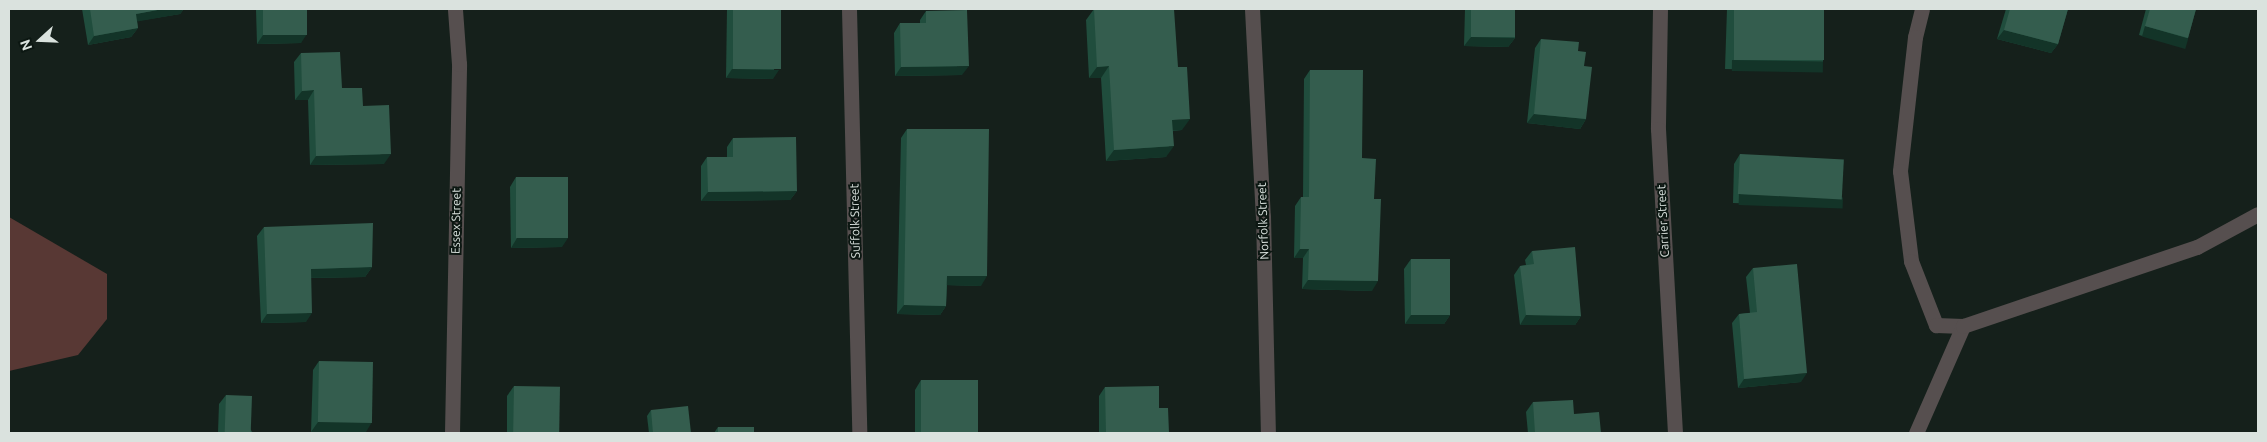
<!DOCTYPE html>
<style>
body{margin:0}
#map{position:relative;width:2267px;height:442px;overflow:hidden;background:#15201b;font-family:Ubuntu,sans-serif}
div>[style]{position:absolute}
.green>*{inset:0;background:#583834}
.lane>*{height:15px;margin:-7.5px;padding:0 7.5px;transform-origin:7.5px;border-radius:7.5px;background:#564f4f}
.street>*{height:15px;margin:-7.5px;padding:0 7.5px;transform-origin:7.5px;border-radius:7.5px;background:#564f4f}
.wall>*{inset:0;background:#204d3d}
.shaded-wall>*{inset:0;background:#133428;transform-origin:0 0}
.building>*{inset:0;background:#345d4e;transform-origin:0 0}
span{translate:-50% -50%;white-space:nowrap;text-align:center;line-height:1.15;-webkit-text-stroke:4px #0c1712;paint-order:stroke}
.street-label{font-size:12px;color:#dae2de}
.frame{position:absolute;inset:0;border:10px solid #dae2de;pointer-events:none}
.north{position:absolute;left:15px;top:15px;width:50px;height:50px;-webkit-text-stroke:4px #0c1712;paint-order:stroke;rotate:250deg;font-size:14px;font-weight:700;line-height:20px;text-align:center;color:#dae2de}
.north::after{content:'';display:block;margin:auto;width:18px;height:22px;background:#dae2de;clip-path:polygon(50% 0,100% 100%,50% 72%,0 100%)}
</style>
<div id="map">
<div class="green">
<i style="clip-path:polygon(9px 217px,107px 274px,107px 319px,78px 355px,9px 371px)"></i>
</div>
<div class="lane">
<i style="left:1922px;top:9px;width:29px;rotate:104deg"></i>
<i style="left:1915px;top:37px;width:135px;rotate:96.4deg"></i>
<i style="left:1900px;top:171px;width:91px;rotate:83deg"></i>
<i style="left:1911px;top:261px;width:69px;rotate:68.7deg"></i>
<i style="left:1936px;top:325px;width:27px;rotate:2deg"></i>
<i style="left:1916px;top:433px;width:117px;rotate:-66.3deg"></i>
<i style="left:1963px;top:326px;width:247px;rotate:-18.7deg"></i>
<i style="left:2197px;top:247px;width:69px;rotate:-28.4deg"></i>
</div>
<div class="street">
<i style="left:849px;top:9px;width:424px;rotate:88.6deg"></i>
<i style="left:1252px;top:9px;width:207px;rotate:87deg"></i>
<i style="left:1263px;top:216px;width:217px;rotate:88.7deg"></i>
<i style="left:1660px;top:9px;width:120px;rotate:91deg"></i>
<i style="left:1658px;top:129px;width:304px;rotate:86.8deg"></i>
<i style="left:452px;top:433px;width:369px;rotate:-88.9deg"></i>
<i style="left:459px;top:64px;width:55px;rotate:-94.2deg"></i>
</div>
<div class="wall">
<i style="clip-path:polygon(82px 9px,184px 9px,180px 14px,137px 21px,138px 28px,131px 37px,88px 45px)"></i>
<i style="clip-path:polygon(256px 9px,307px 9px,301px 43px,257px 44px)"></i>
<i style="clip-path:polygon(727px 9px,781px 9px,773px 79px,726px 78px)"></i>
<i style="clip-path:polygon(1094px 9px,1182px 130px,1173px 131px,1166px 157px,1106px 161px,1101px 78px,1089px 78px,1086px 20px)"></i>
<i style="clip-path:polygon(1465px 9px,1515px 9px,1515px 38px,1508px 47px,1464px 46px)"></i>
<i style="clip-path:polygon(1727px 9px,1824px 9px,1823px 62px,1816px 71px,1725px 69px)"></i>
<i style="clip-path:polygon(2006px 9px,2068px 9px,2058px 44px,2051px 53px,1997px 39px)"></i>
<i style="clip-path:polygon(2146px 9px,2196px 9px,2188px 38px,2182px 47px,2139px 35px)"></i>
<i style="clip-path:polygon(926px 11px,962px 75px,895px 76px,894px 33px,900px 23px,920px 23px,920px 20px)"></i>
<i style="clip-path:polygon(1541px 39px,1578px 51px,1584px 66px,1586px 119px,1580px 129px,1527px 123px,1535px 48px)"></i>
<i style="clip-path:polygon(301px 53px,363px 106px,384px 164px,310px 165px,308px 100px,295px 100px,294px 62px)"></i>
<i style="clip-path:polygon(1310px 70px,1362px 158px,1372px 291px,1302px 289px,1303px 258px,1294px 258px,1295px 206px,1301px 197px,1303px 197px,1304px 79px)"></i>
<i style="clip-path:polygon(907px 129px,981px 286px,947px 285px,946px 306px,940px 315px,897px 314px,901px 138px)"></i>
<i style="clip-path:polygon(733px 138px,797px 191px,790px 200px,701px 201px,701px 166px,707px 157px,727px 157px,727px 147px)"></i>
<i style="clip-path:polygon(1740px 154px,1843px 198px,1836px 207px,1733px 203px,1734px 164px)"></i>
<i style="clip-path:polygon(516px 177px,562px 247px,511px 248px,510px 187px)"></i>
<i style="clip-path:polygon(264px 227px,372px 267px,365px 277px,311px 278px,306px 322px,261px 323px,257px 236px)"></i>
<i style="clip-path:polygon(1532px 251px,1581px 316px,1575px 325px,1520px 325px,1514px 275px,1520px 266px,1526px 265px,1525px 260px)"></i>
<i style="clip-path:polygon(1411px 259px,1450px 315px,1444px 324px,1405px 324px,1404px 269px)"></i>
<i style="clip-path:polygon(1753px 268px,1801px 382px,1738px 388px,1732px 323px,1739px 314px,1750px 313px,1746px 277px)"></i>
<i style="clip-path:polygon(319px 361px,366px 432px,311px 432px,313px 370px)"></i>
<i style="clip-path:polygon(921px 380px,979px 433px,915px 433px,915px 390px)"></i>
<i style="clip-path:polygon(514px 386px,559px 433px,507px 433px,507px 396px)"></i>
<i style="clip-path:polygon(1105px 387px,1159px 408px,1169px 433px,1099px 433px,1099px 396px)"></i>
<i style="clip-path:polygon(226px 395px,253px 433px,218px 433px,219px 404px)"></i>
<i style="clip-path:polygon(1533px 402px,1574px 414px,1601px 433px,1528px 433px,1526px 412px)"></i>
<i style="clip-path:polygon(651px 410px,691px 433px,649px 433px,647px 416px)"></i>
<i style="clip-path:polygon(718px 427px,754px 433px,714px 433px)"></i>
</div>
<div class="shaded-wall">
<i style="clip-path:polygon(163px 9px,184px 9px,180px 14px,129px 23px,136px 14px)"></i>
<i style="left:2145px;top:26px;width:45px;height:11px;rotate:16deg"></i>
<i style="clip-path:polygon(138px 28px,131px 37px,88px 45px,94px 36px)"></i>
<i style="clip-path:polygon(2004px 30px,2058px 44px,2051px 53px,1997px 39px)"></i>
<i style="clip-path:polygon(307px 34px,301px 43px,257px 44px,263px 35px)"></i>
<i style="clip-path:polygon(1471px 37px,1515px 38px,1508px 47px,1464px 46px)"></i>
<i style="left:1732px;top:60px;width:91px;height:11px;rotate:1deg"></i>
<i style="clip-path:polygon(969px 66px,962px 75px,895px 76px,901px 67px)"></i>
<i style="clip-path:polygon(1109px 66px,1101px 78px,1089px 78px,1097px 67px)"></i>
<i style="clip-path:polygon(732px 69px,779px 70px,773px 79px,726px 78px)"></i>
<i style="clip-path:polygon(314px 90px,308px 100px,295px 100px,302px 91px)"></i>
<i style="clip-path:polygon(1534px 114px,1586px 119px,1580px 129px,1527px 123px)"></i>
<i style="clip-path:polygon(1190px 119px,1182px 130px,1164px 131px,1172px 120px)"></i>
<i style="clip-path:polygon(1174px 146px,1166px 157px,1106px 161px,1114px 150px)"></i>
<i style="clip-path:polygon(391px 154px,384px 164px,310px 165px,316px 156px)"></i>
<i style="clip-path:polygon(797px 191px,790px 200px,701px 201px,708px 192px)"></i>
<i style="left:1739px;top:194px;width:104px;height:11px;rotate:2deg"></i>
<i style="clip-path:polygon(517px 238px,568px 238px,562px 247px,511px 248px)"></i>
<i style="clip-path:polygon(1300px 249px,1309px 249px,1303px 258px,1294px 258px)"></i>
<i style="clip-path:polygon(372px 267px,365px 277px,304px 278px,311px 269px)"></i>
<i style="clip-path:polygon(947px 276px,987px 276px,981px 286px,940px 285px)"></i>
<i style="clip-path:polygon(1308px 280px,1378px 281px,1372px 291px,1302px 289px)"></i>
<i style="clip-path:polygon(904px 305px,946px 306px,940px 315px,897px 314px)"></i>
<i style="clip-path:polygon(312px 313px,306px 322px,261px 323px,267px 314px)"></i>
<i style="clip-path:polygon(1411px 315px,1450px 315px,1444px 324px,1405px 324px)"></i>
<i style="clip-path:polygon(1526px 315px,1581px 316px,1575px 325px,1520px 325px)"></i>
<i style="clip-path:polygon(1807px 373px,1801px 382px,1738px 388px,1744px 379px)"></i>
<i style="clip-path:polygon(318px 422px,372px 422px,366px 432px,311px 432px)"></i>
</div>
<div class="building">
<i style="clip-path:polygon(90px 9px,163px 9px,136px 14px,138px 28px,94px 36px)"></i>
<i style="left:263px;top:9px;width:44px;height:26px"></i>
<i style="left:733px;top:9px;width:48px;height:60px"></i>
<i style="clip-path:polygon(1094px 9px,1174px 9px,1178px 67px,1187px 67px,1190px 119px,1172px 120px,1174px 146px,1114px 150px,1109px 66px,1097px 67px)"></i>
<i style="left:1471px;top:9px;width:44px;height:28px"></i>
<i style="left:1734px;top:9px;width:90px;height:51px"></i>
<i style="clip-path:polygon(2010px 9px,2068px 9px,2058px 44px,2004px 30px)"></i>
<i style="clip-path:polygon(2150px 9px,2196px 9px,2188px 38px,2145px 26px)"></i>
<i style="clip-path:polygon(967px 10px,969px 66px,901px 67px,900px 23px,926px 23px,926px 11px)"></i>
<i style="clip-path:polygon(1541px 39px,1579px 42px,1578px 51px,1586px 52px,1584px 66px,1592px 67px,1586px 119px,1534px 114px)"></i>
<i style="clip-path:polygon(340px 52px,342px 88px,362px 88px,363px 106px,389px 105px,391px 154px,316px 156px,314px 90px,302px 91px,301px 53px)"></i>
<i style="clip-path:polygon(1310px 70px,1363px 70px,1362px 158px,1376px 159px,1374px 199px,1381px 199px,1378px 281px,1308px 280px,1309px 249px,1300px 249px,1301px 197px,1309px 197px)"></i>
<i style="clip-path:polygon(907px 129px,989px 129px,987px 276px,947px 276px,946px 306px,904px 305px)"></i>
<i style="clip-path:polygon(796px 137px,797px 191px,708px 192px,707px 157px,733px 157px,733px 138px)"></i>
<i style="left:1740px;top:154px;width:104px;height:40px;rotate:3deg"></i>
<i style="left:516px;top:177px;width:52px;height:61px"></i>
<i style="clip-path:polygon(373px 223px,372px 267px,311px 269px,312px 313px,267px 314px,264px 227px)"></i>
<i style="clip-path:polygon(1575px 247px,1581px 316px,1526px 315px,1520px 266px,1534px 264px,1532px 251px)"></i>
<i style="left:1411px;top:259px;width:39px;height:56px"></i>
<i style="clip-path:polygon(1797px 264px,1807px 373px,1744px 379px,1739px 314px,1757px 312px,1753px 268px)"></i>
<i style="left:319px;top:361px;width:54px;height:61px;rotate:1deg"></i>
<i style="left:921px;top:380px;width:57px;height:53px"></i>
<i style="left:514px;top:386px;width:46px;height:47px;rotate:1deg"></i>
<i style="clip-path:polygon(1159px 386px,1159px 408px,1168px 408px,1169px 433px,1106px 433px,1105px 387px)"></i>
<i style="left:226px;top:395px;width:26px;height:38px;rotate:2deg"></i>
<i style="clip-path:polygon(1573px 400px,1574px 414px,1599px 412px,1601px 433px,1535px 433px,1533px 402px)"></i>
<i style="clip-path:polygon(688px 406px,691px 433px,653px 433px,651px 410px)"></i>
<i style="left:718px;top:427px;width:36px;height:6px"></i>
</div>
<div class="street-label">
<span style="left:456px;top:221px;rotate:-89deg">Essex Street</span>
<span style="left:855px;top:221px;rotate:-91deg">Suffolk Street</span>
<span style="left:1263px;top:221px;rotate:-92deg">Norfolk Street</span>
<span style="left:1663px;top:221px;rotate:-93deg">Carrier Street</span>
</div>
<div class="frame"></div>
<div class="north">N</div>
</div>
